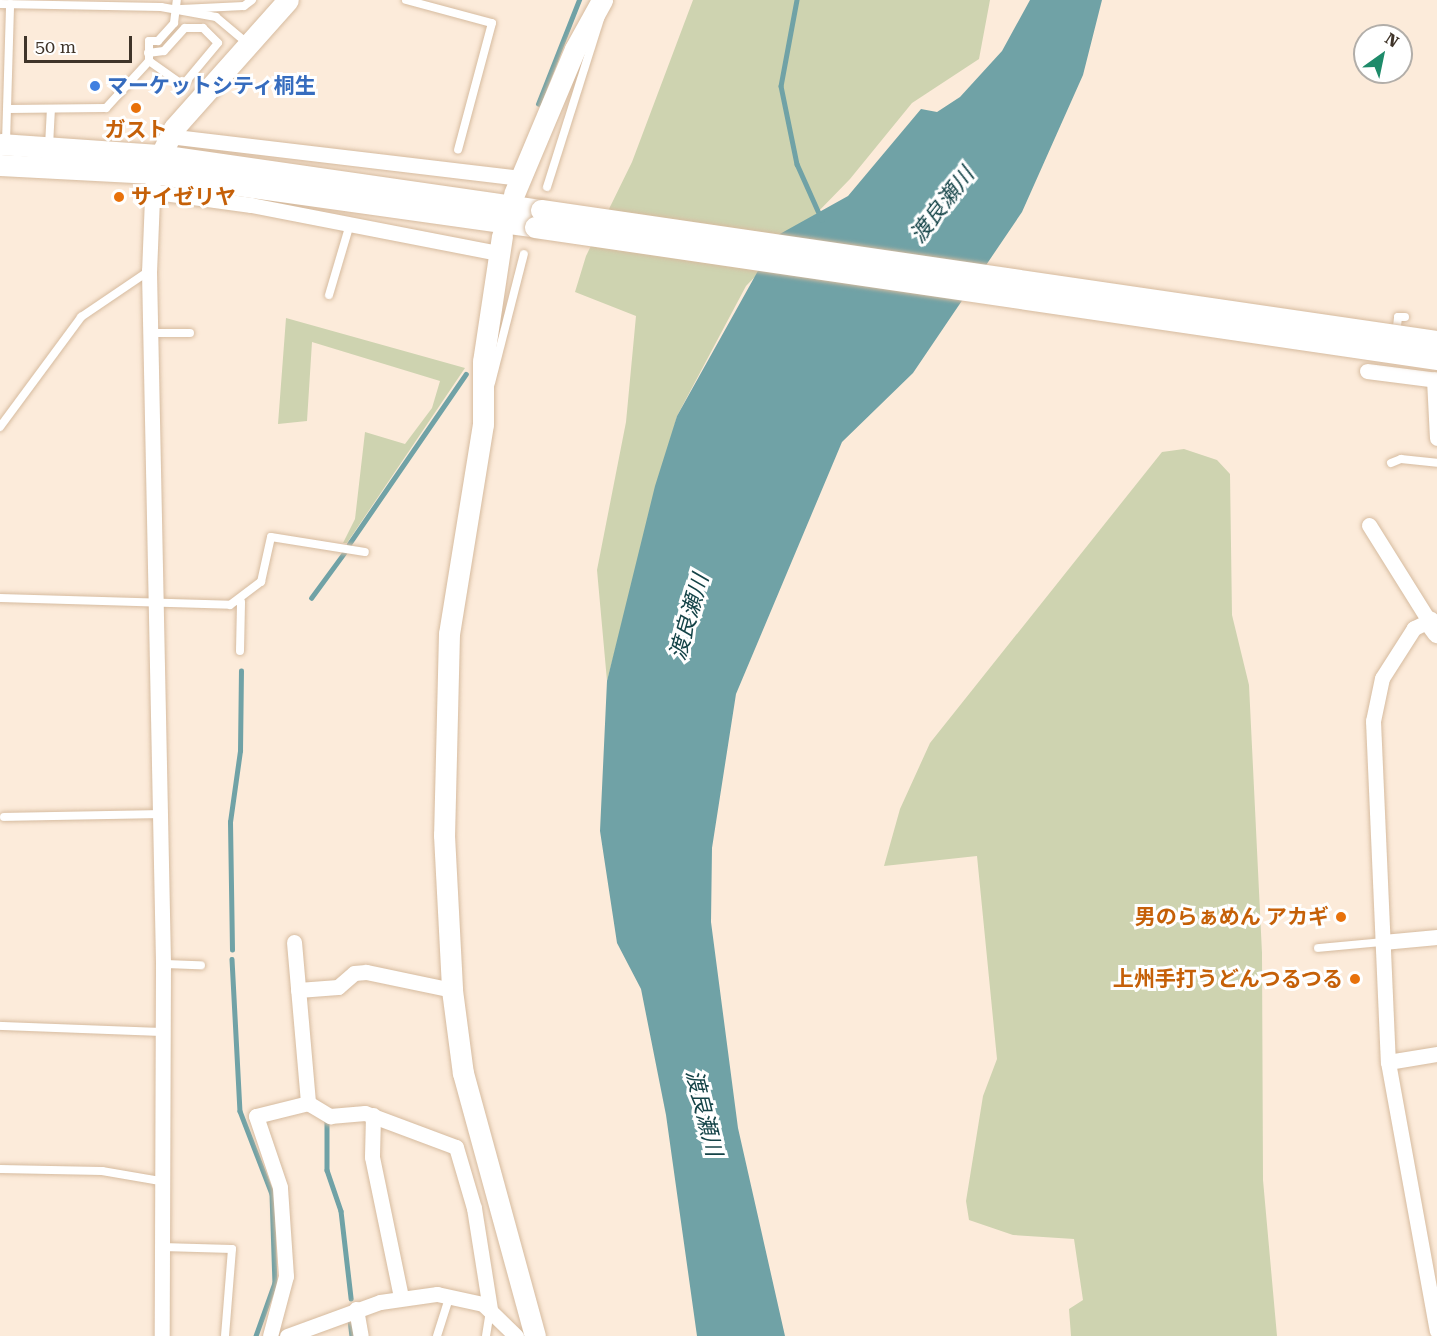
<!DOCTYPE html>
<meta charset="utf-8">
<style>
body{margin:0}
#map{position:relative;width:1437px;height:1336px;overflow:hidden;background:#fcebda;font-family:"Roboto Serif","Noto Sans JP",serif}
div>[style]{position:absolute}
.green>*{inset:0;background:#ced3b0}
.water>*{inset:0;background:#70a2a6}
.stream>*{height:4.5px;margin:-2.25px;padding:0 2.25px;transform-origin:2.25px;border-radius:2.25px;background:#70a2a6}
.roads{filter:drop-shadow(0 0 2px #d6bb9f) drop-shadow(0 0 2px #d6bb9f)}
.lane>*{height:8px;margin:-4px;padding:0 4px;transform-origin:4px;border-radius:4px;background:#fff}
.street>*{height:15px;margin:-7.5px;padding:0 7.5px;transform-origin:7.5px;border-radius:7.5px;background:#fff}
.secondary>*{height:21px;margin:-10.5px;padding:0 10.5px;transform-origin:10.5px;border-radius:10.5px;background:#fff}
.bridges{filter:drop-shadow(0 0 2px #d6bb9f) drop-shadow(0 0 2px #d6bb9f)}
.secondary-bridge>*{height:21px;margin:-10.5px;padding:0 10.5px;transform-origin:10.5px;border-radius:10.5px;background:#fff}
.dots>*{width:16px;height:16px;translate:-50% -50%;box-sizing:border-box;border:3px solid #fff;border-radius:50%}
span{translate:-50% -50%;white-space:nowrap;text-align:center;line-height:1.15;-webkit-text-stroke:6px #fff;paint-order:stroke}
.shop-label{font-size:21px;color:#366cbe;font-weight:700}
.left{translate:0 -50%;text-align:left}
.food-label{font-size:21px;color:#c56008;font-weight:700}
.right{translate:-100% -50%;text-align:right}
.water-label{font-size:22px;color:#144347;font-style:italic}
.north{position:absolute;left:1353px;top:24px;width:60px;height:60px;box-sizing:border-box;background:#fff;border:2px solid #b2aea9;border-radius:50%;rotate:33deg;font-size:16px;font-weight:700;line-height:24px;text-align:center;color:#3f3429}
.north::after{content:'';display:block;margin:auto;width:21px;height:27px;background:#1e8b6a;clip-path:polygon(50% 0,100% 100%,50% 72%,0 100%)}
.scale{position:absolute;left:24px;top:36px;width:108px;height:27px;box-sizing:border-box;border:3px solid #3f3429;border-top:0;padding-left:8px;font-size:18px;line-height:21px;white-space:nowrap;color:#3f3429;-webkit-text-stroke:4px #fff;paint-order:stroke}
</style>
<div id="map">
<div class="green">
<i style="clip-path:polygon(693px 0,990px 0,979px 59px,912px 103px,850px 179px,746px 286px,677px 416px,607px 681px,597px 570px,626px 422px,636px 316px,575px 292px,586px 256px,632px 162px)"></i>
<i style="clip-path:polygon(286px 318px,465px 368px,347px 543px,343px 543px,355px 519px,365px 432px,405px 444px,432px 408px,440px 381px,312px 342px,307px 421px,278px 424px)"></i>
<i style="clip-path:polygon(1184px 449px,1217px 460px,1230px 474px,1232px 615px,1249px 685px,1262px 953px,1263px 1180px,1277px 1336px,1071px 1336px,1069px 1309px,1083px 1300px,1074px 1239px,1013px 1235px,969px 1220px,966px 1201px,983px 1096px,997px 1059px,977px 856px,884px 866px,900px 809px,930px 743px,1162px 452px)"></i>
</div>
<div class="water">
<i style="clip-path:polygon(1030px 0,1102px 0,1083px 75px,1022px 212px,913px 373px,842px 442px,736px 694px,712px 848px,711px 922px,738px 1128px,785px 1336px,697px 1336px,666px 1115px,641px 989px,617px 943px,600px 831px,607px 681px,655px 486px,677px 416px,778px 235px,848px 196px,921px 109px,937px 112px,960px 97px,1002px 51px)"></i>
</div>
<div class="stream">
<i style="left:797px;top:0;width:87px;rotate:100.5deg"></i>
<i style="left:781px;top:86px;width:80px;rotate:78.4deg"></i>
<i style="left:797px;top:164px;width:61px;rotate:65.9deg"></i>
<i style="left:538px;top:104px;width:112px;rotate:-68.5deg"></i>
<i style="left:349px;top:544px;width:206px;rotate:-55.5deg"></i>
<i style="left:311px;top:598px;width:56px;rotate:-53.7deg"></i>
<i style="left:232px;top:950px;width:128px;rotate:-90.9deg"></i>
<i style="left:230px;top:822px;width:72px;rotate:-82deg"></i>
<i style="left:240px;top:751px;width:80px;rotate:-89.3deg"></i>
<i style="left:232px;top:959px;width:152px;rotate:87deg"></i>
<i style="left:240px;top:1111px;width:89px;rotate:68.9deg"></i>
<i style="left:272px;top:1194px;width:89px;rotate:88.1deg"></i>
<i style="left:275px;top:1283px;width:56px;rotate:109.7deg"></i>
<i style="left:327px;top:1122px;width:48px;rotate:90deg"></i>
<i style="left:327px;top:1170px;width:43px;rotate:71.1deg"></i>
<i style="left:341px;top:1211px;width:88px;rotate:83.4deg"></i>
<i style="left:350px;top:1320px;width:16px;rotate:83deg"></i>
</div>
<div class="roads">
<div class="lane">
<i style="left:406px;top:0;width:89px;rotate:15deg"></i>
<i style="left:492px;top:23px;width:131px;rotate:105deg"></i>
<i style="left:0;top:4px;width:161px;rotate:1.1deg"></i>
<i style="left:161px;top:7px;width:56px;rotate:10.3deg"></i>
<i style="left:216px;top:17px;width:40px;rotate:40deg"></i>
<i style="left:181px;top:9px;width:63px;rotate:-2.7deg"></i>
<i style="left:244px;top:6px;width:10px;rotate:-37deg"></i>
<i style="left:148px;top:53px;width:16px;rotate:-7deg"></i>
<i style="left:164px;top:51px;width:31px;rotate:-48deg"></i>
<i style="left:185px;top:28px;width:18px"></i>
<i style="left:203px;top:28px;width:21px;rotate:45deg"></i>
<i style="left:218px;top:43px;width:55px;rotate:129.8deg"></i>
<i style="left:183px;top:85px;width:42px;rotate:-144.8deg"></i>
<i style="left:8px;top:109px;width:98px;rotate:-0.6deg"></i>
<i style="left:106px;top:108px;width:64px;rotate:-47.5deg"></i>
<i style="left:149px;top:61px;width:20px;rotate:-90deg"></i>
<i style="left:149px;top:41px;width:9px"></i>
<i style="left:158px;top:41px;width:24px;rotate:-48deg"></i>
<i style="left:174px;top:23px;width:23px;rotate:-83deg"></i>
<i style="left:6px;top:142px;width:138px;rotate:-88.3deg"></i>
<i style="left:49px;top:146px;width:37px;rotate:-87deg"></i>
<i style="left:547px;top:187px;width:179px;rotate:-72.5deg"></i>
<i style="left:329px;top:295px;width:74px;rotate:-73.5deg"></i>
<i style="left:150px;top:333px;width:40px"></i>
<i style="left:1396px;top:334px;width:17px;rotate:-83deg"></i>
<i style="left:1398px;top:317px;width:7px"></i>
<i style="left:491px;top:383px;width:133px;rotate:-75.7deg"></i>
<i style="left:0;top:427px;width:137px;rotate:-53.6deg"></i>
<i style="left:81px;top:317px;width:82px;rotate:-34.1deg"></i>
<i style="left:1391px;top:463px;width:11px;rotate:-22deg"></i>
<i style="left:1401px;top:459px;width:36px;rotate:6deg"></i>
<i style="left:0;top:598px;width:230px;rotate:1.7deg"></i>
<i style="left:230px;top:605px;width:39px;rotate:-37deg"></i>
<i style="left:261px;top:582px;width:46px;rotate:-77.5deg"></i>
<i style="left:271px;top:537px;width:95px;rotate:9.1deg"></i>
<i style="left:240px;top:651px;width:49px;rotate:-88.8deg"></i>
<i style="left:4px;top:817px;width:155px;rotate:-1.1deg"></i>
<i style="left:1318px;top:948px;width:65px;rotate:-5.3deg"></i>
<i style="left:163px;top:964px;width:38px;rotate:2deg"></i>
<i style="left:0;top:1026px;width:164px;rotate:2.1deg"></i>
<i style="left:0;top:1169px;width:102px;rotate:1.1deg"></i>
<i style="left:102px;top:1171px;width:59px;rotate:9.8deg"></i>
<i style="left:162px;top:1247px;width:70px;rotate:1.6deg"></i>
<i style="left:232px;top:1249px;width:87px;rotate:94.6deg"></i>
<i style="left:437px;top:1336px;width:43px;rotate:-72.4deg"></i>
<i style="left:486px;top:1336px;width:25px;rotate:-81deg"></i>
</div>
<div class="street">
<i style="left:168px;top:136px;width:354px;rotate:6.8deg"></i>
<i style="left:153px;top:173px;width:98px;rotate:92.3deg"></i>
<i style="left:149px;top:271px;width:693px;rotate:88.84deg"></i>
<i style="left:163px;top:964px;width:372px;rotate:90.2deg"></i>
<i style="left:149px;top:191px;width:103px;rotate:7.8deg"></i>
<i style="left:251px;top:205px;width:251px;rotate:11deg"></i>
<i style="left:1367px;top:371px;width:71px;rotate:7.3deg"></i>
<i style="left:1434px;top:379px;width:59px;rotate:87.1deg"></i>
<i style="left:1369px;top:525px;width:113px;rotate:58deg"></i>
<i style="left:1429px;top:621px;width:17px;rotate:155deg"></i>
<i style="left:1414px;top:628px;width:59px;rotate:122.6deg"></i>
<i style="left:1382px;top:678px;width:44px;rotate:101.8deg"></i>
<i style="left:1373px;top:721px;width:341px;rotate:87.5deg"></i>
<i style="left:1388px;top:1062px;width:273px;rotate:79.7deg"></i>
<i style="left:294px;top:942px;width:162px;rotate:85deg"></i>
<i style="left:308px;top:1103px;width:26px;rotate:31deg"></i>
<i style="left:330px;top:1116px;width:35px;rotate:-5deg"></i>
<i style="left:365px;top:1113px;width:97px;rotate:20.5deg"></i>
<i style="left:456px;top:1147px;width:64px;rotate:73.6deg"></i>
<i style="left:474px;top:1208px;width:102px;rotate:81deg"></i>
<i style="left:1383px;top:942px;width:54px;rotate:-5.3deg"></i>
<i style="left:298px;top:990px;width:40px;rotate:-4.3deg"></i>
<i style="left:338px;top:987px;width:21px;rotate:-41deg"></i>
<i style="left:354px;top:973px;width:12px;rotate:-5deg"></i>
<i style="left:366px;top:972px;width:88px;rotate:11.8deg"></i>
<i style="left:1388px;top:1062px;width:50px;rotate:-9.3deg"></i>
<i style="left:373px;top:1115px;width:42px;rotate:91.4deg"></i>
<i style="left:372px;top:1157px;width:143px;rotate:78.3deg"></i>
<i style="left:356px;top:1309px;width:27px;rotate:80deg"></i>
<i style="left:270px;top:1336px;width:62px;rotate:-75.1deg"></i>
<i style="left:286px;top:1276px;width:89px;rotate:-93.9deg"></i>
<i style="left:280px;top:1187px;width:75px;rotate:-108.7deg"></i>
<i style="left:256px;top:1116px;width:54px;rotate:-14deg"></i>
<i style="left:287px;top:1336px;width:99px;rotate:-20.1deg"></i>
<i style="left:380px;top:1302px;width:58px;rotate:-8deg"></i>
<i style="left:437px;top:1294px;width:47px;rotate:12.3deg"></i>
<i style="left:483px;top:1304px;width:46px;rotate:44.1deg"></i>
</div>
<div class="secondary">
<i style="left:0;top:144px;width:159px;rotate:4deg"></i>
<i style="left:159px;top:155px;width:386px;rotate:8.2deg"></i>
<i style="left:0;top:165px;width:153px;rotate:3deg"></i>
<i style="left:153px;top:173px;width:386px;rotate:8deg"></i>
<i style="left:155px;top:167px;width:43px;rotate:-64deg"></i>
<i style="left:174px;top:128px;width:171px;rotate:-48.3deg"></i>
<i style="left:514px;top:194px;width:157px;rotate:-67.2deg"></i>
<i style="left:575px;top:49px;width:56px;rotate:-61.1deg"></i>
<i style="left:502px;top:236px;width:126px;rotate:98.6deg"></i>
<i style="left:483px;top:361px;width:63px;rotate:90deg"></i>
<i style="left:483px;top:424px;width:212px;rotate:99.2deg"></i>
<i style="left:449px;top:633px;width:202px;rotate:91.4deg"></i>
<i style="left:444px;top:835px;width:155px;rotate:87deg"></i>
<i style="left:452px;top:990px;width:84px;rotate:82.5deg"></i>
<i style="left:463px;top:1073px;width:273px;rotate:74.7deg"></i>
<i style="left:1429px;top:621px;width:14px;rotate:54deg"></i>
</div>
</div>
<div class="bridges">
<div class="secondary-bridge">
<i style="left:541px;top:210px;width:906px;rotate:8.32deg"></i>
<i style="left:535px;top:227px;width:912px;rotate:8.33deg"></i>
</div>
</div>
<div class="dots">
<i style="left:95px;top:86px;background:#3f7fe0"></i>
<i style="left:136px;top:108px;background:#e8710a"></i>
<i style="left:119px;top:197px;background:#e8710a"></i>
<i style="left:1341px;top:917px;background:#e8710a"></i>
<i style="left:1355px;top:979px;background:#e8710a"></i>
</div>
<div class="shop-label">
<span class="left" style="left:107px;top:86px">マーケットシティ桐生</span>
</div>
<div class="food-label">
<span style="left:136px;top:130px">ガスト</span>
<span class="left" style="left:131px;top:197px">サイゼリヤ</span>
<span class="right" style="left:1329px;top:917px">男のらぁめん アカギ</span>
<span class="right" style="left:1343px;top:979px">上州手打うどんつるつる</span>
</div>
<div class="water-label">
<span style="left:942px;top:205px;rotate:-52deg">渡良瀬川</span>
<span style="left:689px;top:617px;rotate:-74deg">渡良瀬川</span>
<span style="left:704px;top:1113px;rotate:76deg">渡良瀬川</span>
</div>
<div class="north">N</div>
<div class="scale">50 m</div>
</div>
